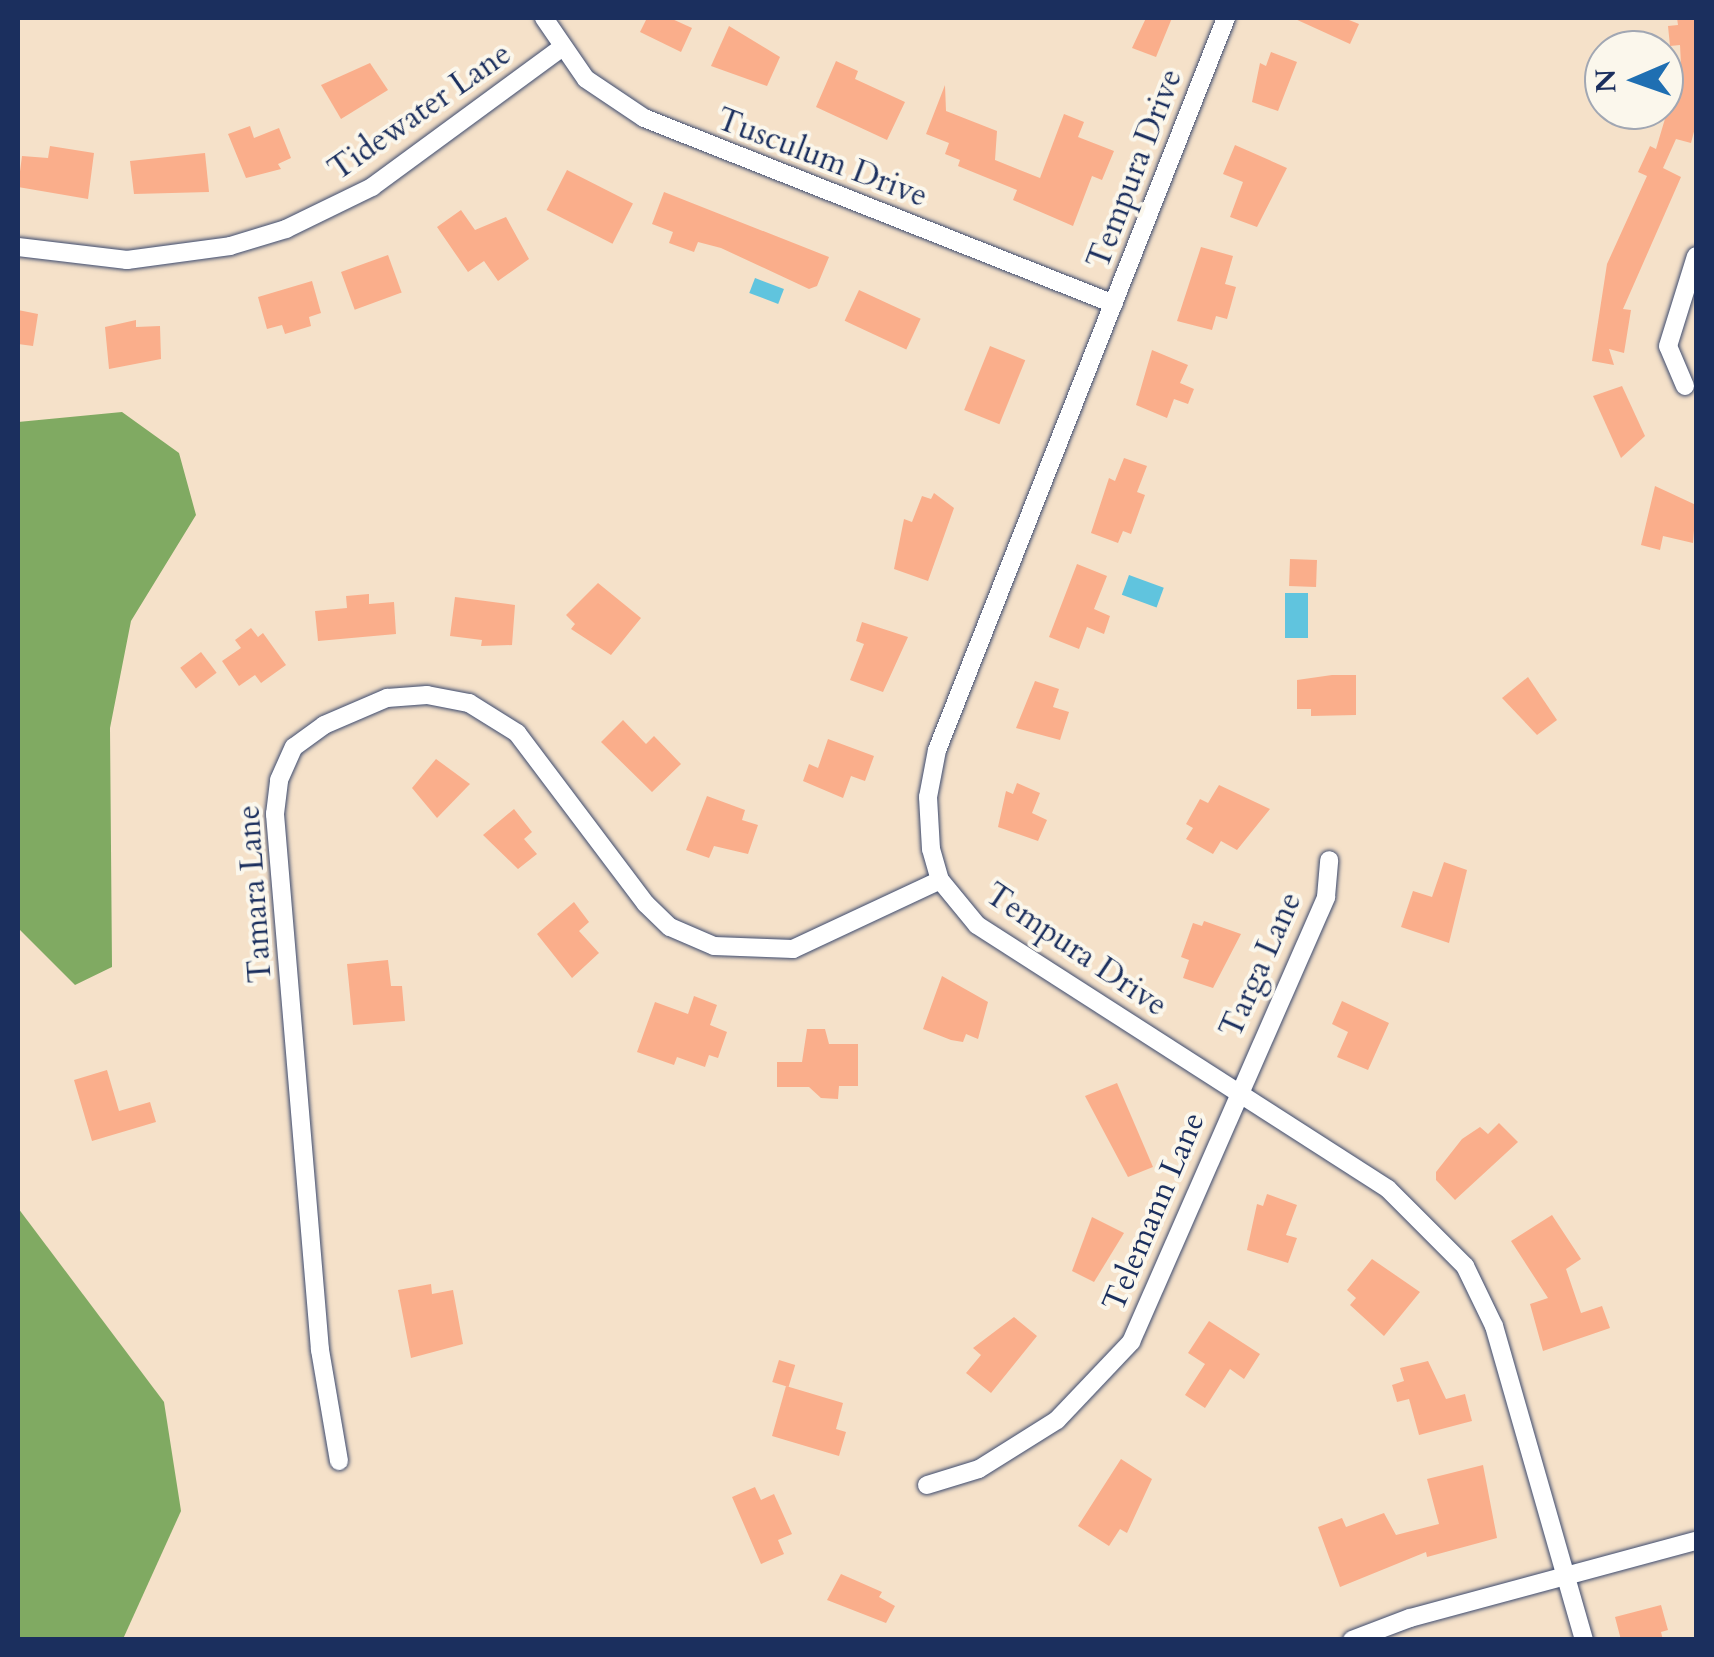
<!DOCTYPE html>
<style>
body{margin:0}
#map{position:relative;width:1714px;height:1657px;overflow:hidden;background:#f5e1c9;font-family:Cardo,serif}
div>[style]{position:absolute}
.forest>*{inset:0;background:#80aa62}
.water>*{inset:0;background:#60c4de;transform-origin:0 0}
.building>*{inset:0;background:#faae8b;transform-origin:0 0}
.roads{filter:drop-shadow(0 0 2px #3c4a6e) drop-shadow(0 0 2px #3c4a6e)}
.street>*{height:18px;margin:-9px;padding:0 9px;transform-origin:9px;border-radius:9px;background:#fff}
span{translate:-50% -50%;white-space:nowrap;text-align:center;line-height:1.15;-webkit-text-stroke:8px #fbf7ec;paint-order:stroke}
.street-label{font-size:32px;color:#1b2f5e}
.frame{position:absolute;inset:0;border:20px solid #1b2f5e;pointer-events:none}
.north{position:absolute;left:1584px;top:30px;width:100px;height:100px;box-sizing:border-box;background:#fbf7ec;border:2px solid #a1a7b3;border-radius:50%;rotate:268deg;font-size:28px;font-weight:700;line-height:40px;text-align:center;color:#1b2f5e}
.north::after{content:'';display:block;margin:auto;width:35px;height:45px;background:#1f6fb2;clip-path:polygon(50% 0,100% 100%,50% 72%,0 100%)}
</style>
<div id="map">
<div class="forest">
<i style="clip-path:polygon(122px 412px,179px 453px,196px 515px,131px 621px,110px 728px,112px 967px,75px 985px,18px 928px,18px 422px)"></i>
<i style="clip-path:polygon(18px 1208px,164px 1402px,181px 1511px,123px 1639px,18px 1639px)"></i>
</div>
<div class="water">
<i style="left:755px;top:278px;width:31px;height:16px;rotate:21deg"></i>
<i style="left:1129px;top:575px;width:37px;height:21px;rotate:20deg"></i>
<i style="left:1285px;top:593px;width:23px;height:45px"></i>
</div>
<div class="building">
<i style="clip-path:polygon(647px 18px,670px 18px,692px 28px,681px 52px,640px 32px)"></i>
<i style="clip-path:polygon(1146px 18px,1172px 18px,1156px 57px,1132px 48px)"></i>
<i style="clip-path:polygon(1293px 18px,1344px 18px,1359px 24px,1350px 44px)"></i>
<i style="clip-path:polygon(1677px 18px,1696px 18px,1696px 124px,1691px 143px,1676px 139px,1663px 168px,1681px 177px,1623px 309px,1631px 310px,1624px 353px,1609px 349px,1614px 365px,1592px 361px,1607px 264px,1647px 176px,1638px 172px,1650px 146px,1656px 149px,1681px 65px,1680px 45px,1670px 46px,1668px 26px,1678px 25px)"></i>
<i style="clip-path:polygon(729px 26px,780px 57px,767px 86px,711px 66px)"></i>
<i style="clip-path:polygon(1271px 52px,1297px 62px,1278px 111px,1252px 102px,1260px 63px,1266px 66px)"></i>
<i style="clip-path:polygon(836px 61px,858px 71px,855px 79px,905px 102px,887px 140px,816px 107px)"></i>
<i style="clip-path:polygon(370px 63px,388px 90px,341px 119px,321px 85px)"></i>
<i style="clip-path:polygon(945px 85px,946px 111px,997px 131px,995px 160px,1040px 178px,1064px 114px,1084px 122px,1078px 137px,1114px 151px,1102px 180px,1092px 176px,1073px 226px,1013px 200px,1017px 190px,958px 166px,960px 160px,945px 154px,949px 143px,926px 134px)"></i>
<i style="clip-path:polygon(250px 126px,254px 138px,279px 128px,291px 158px,278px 164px,281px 169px,246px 178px,228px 134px)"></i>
<i style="clip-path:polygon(1235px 145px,1287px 168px,1257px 227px,1230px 217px,1243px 182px,1223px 174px)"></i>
<i style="clip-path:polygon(50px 146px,94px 153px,88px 199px,18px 187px,22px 156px,48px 158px)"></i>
<i style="clip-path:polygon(205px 153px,209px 192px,134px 194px,130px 161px)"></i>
<i style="left:567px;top:170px;width:74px;height:45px;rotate:27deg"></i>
<i style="clip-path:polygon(664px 192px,829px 257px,817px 286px,809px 289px,721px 248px,698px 242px,694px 252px,669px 243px,673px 232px,652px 224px)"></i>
<i style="clip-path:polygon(461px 210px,475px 230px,506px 217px,529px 259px,498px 281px,484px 261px,468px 272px,437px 227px)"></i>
<i style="clip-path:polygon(1201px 247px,1233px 256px,1225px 284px,1236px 287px,1227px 319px,1216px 316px,1212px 330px,1177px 321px)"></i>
<i style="left:388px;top:255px;width:40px;height:50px;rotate:70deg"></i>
<i style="clip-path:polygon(312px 281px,321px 313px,309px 317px,311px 326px,285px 334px,282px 325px,267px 329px,258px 297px)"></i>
<i style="left:859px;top:290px;width:68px;height:34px;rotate:25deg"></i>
<i style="clip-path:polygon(18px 310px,38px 314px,33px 346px,18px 344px)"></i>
<i style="clip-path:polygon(136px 320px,136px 327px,160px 326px,161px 359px,109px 369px,105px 327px)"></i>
<i style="left:990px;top:346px;width:38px;height:69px;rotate:22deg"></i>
<i style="clip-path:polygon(1152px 350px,1188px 365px,1180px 383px,1194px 389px,1188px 404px,1174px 399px,1167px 418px,1136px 405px)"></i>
<i style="clip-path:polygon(1622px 386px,1645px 436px,1621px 458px,1593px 396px)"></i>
<i style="clip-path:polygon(1124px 458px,1147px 466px,1137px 492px,1145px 495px,1131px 534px,1123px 531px,1118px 543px,1091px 533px,1109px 478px,1115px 481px)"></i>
<i style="clip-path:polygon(1655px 486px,1696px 505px,1693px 543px,1663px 536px,1660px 550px,1641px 545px)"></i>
<i style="clip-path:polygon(934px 493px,954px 508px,928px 581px,894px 569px,904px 519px,912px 522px,922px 496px,931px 499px)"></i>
<i style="left:1290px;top:559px;width:27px;height:27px;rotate:2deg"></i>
<i style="clip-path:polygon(1077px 564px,1107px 576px,1094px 609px,1110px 616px,1104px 634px,1087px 627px,1079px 649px,1049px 637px)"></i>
<i style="clip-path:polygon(598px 583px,641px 618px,611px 655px,571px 629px,575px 624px,566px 615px)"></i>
<i style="clip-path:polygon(369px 594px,369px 604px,394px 602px,396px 634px,318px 641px,315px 611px,347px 608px,346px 596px)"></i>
<i style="clip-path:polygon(455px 597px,515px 605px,512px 645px,481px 646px,482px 640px,450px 636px)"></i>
<i style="clip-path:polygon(862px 622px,908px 637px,883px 692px,850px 680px,864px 644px,856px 641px)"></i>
<i style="clip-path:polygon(251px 628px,258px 637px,263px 633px,286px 665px,261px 683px,255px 675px,239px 686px,222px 661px,241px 648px,235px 640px)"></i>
<i style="left:201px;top:652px;width:26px;height:26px;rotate:53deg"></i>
<i style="clip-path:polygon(1332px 675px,1356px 675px,1356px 715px,1311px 716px,1311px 709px,1297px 709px,1297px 680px)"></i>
<i style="clip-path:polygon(1528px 677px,1557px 720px,1537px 735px,1502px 698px)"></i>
<i style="clip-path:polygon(1035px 681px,1059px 689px,1053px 707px,1069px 712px,1060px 740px,1016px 728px)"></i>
<i style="clip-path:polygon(623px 720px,646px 744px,654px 736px,681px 764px,652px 792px,601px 742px)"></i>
<i style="clip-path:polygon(828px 739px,874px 756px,865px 781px,851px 776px,843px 798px,803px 781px,809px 764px,818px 768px)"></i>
<i style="clip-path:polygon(436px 759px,470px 784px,437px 818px,412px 788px)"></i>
<i style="clip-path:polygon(1017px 783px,1040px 793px,1032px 813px,1047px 820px,1038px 841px,998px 827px,1006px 791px,1013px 794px)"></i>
<i style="clip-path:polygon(1219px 785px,1270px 809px,1237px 850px,1221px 841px,1213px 854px,1186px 839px,1193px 828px,1186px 824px,1200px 799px,1208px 803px)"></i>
<i style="clip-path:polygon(707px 796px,745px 810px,742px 820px,758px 825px,748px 854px,714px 846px,709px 858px,686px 850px)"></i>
<i style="clip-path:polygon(514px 809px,532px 832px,524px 839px,537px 854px,518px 869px,483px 835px)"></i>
<i style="clip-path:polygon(1444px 862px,1467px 870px,1449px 943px,1401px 927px,1413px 891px,1432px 897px)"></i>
<i style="clip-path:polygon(574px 902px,589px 922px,579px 931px,599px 953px,572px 978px,537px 934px)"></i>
<i style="clip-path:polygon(1204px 921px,1241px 934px,1213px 988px,1183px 978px,1189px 960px,1181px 957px,1193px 923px,1202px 926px)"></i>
<i style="clip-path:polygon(388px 960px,391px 986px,402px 986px,405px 1021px,353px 1025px,347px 964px)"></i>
<i style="clip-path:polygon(942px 976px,988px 1002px,978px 1039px,966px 1034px,963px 1042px,951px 1040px,923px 1029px)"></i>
<i style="clip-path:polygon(694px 996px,717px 1005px,710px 1025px,727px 1032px,718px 1058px,709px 1055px,705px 1067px,677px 1057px,674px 1065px,637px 1052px,655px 1002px,688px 1014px)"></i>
<i style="clip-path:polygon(1342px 1001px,1389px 1023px,1368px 1070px,1337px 1057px,1348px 1032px,1332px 1024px)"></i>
<i style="clip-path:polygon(807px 1029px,825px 1029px,829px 1044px,858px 1044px,858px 1086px,839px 1086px,838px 1099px,821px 1098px,809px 1087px,777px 1087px,777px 1062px,802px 1062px)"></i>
<i style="clip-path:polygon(107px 1070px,119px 1111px,150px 1102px,156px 1122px,92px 1141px,74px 1080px)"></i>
<i style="clip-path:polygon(1117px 1083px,1153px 1167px,1128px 1177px,1085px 1096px)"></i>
<i style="clip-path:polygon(1499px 1123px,1518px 1142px,1455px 1200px,1436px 1180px,1436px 1172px,1462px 1139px,1480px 1127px,1488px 1134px)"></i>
<i style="clip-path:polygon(1267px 1194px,1297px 1205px,1286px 1235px,1297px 1238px,1288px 1263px,1247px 1250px,1257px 1204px,1263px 1206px)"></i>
<i style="clip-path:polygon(1552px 1215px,1581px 1259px,1566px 1269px,1581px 1313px,1602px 1306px,1610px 1328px,1543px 1351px,1530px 1304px,1548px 1298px,1511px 1241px)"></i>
<i style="clip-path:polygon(1092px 1217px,1124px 1233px,1094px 1282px,1072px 1271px)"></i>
<i style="clip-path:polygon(1372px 1259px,1420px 1292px,1384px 1336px,1350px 1305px,1356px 1298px,1347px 1290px)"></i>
<i style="clip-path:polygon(431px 1284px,432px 1294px,453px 1290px,463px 1344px,411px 1358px,398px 1290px)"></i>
<i style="clip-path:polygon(1014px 1317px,1037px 1336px,991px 1393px,966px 1373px,981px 1355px,973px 1348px)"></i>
<i style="clip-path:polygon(1209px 1321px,1260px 1354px,1244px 1379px,1230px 1369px,1205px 1408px,1185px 1395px,1205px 1364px,1188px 1353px)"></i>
<i style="left:779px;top:1360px;width:17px;height:23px;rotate:17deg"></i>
<i style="clip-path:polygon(1428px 1361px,1446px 1399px,1465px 1394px,1472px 1421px,1419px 1435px,1409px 1399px,1397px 1402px,1392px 1385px,1404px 1381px,1400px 1368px)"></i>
<i style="clip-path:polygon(786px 1386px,843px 1403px,836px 1429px,846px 1432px,839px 1456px,772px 1436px)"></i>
<i style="clip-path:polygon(1121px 1459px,1152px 1479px,1127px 1533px,1120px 1529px,1109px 1546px,1078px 1526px)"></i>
<i style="clip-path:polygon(1483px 1465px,1497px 1538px,1427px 1557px,1426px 1552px,1340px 1587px,1318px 1527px,1342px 1518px,1346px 1527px,1384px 1513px,1396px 1535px,1439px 1524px,1427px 1479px)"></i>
<i style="clip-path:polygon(755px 1487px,761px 1500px,774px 1494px,792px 1534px,778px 1540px,784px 1554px,761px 1564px,732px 1497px)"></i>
<i style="clip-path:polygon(841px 1574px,882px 1592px,879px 1597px,895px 1606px,886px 1623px,827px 1600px)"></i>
<i style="clip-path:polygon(1661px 1605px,1668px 1630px,1661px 1632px,1663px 1640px,1621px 1640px,1615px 1617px)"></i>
</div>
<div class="roads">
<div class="street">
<i style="left:544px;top:18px;width:74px;rotate:55.5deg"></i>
<i style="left:586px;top:79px;width:70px;rotate:33.9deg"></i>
<i style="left:644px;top:118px;width:505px;rotate:21.59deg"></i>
<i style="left:1226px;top:18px;width:787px;rotate:111.54deg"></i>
<i style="left:937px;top:750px;width:48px;rotate:100.8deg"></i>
<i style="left:928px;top:797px;width:52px;rotate:86.7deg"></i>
<i style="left:931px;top:849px;width:32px;rotate:74deg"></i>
<i style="left:940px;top:880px;width:58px;rotate:50.6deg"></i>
<i style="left:977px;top:925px;width:488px;rotate:32.7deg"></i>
<i style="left:1388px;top:1189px;width:109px;rotate:45deg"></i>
<i style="left:1465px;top:1266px;width:67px;rotate:64.2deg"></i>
<i style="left:1494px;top:1326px;width:327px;rotate:74deg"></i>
<i style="left:18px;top:247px;width:110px;rotate:6.8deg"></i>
<i style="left:127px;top:260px;width:104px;rotate:-7.7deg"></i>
<i style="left:230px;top:246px;width:59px;rotate:-16.9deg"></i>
<i style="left:286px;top:229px;width:96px;rotate:-26deg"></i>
<i style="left:372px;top:187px;width:233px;rotate:-36.3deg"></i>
<i style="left:1685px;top:386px;width:43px;rotate:-113deg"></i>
<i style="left:1668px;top:346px;width:94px;rotate:-72.7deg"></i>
<i style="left:339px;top:1461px;width:113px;rotate:-99.7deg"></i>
<i style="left:320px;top:1350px;width:538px;rotate:-94.8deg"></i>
<i style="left:275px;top:814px;width:34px;rotate:-83deg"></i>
<i style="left:279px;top:780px;width:36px;rotate:-66deg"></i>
<i style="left:294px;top:747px;width:37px;rotate:-36deg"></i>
<i style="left:324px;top:725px;width:69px;rotate:-23.2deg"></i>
<i style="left:387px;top:698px;width:40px;rotate:-4.3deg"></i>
<i style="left:427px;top:695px;width:43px;rotate:10.8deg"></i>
<i style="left:469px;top:703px;width:57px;rotate:32deg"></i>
<i style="left:517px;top:733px;width:214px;rotate:53deg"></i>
<i style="left:646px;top:904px;width:33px;rotate:44deg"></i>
<i style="left:670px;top:927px;width:48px;rotate:23.4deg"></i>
<i style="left:714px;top:946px;width:79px;rotate:2.2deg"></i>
<i style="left:793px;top:949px;width:162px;rotate:-25.1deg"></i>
<i style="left:927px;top:1485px;width:54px;rotate:-17.1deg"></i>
<i style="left:979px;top:1469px;width:92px;rotate:-32.1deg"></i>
<i style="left:1057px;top:1420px;width:108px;rotate:-46.5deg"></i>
<i style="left:1131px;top:1342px;width:486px;rotate:-66.3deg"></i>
<i style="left:1326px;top:897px;width:37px;rotate:-85deg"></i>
<i style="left:1352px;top:1640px;width:62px;rotate:-20.8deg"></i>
<i style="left:1410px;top:1618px;width:296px;rotate:-15.1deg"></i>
</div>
</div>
<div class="street-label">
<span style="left:420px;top:112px;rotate:-35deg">Tidewater Lane</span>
<span style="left:822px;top:158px;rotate:21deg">Tusculum Drive</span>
<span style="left:1135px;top:169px;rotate:-69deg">Tempura Drive</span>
<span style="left:255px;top:894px;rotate:-94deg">Tamara Lane</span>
<span style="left:1076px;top:950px;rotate:34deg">Tempura Drive</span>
<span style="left:1261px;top:965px;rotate:-66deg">Targa Lane</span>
<span style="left:1154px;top:1212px;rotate:-67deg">Telemann Lane</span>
</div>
<div class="frame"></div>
<div class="north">N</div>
</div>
